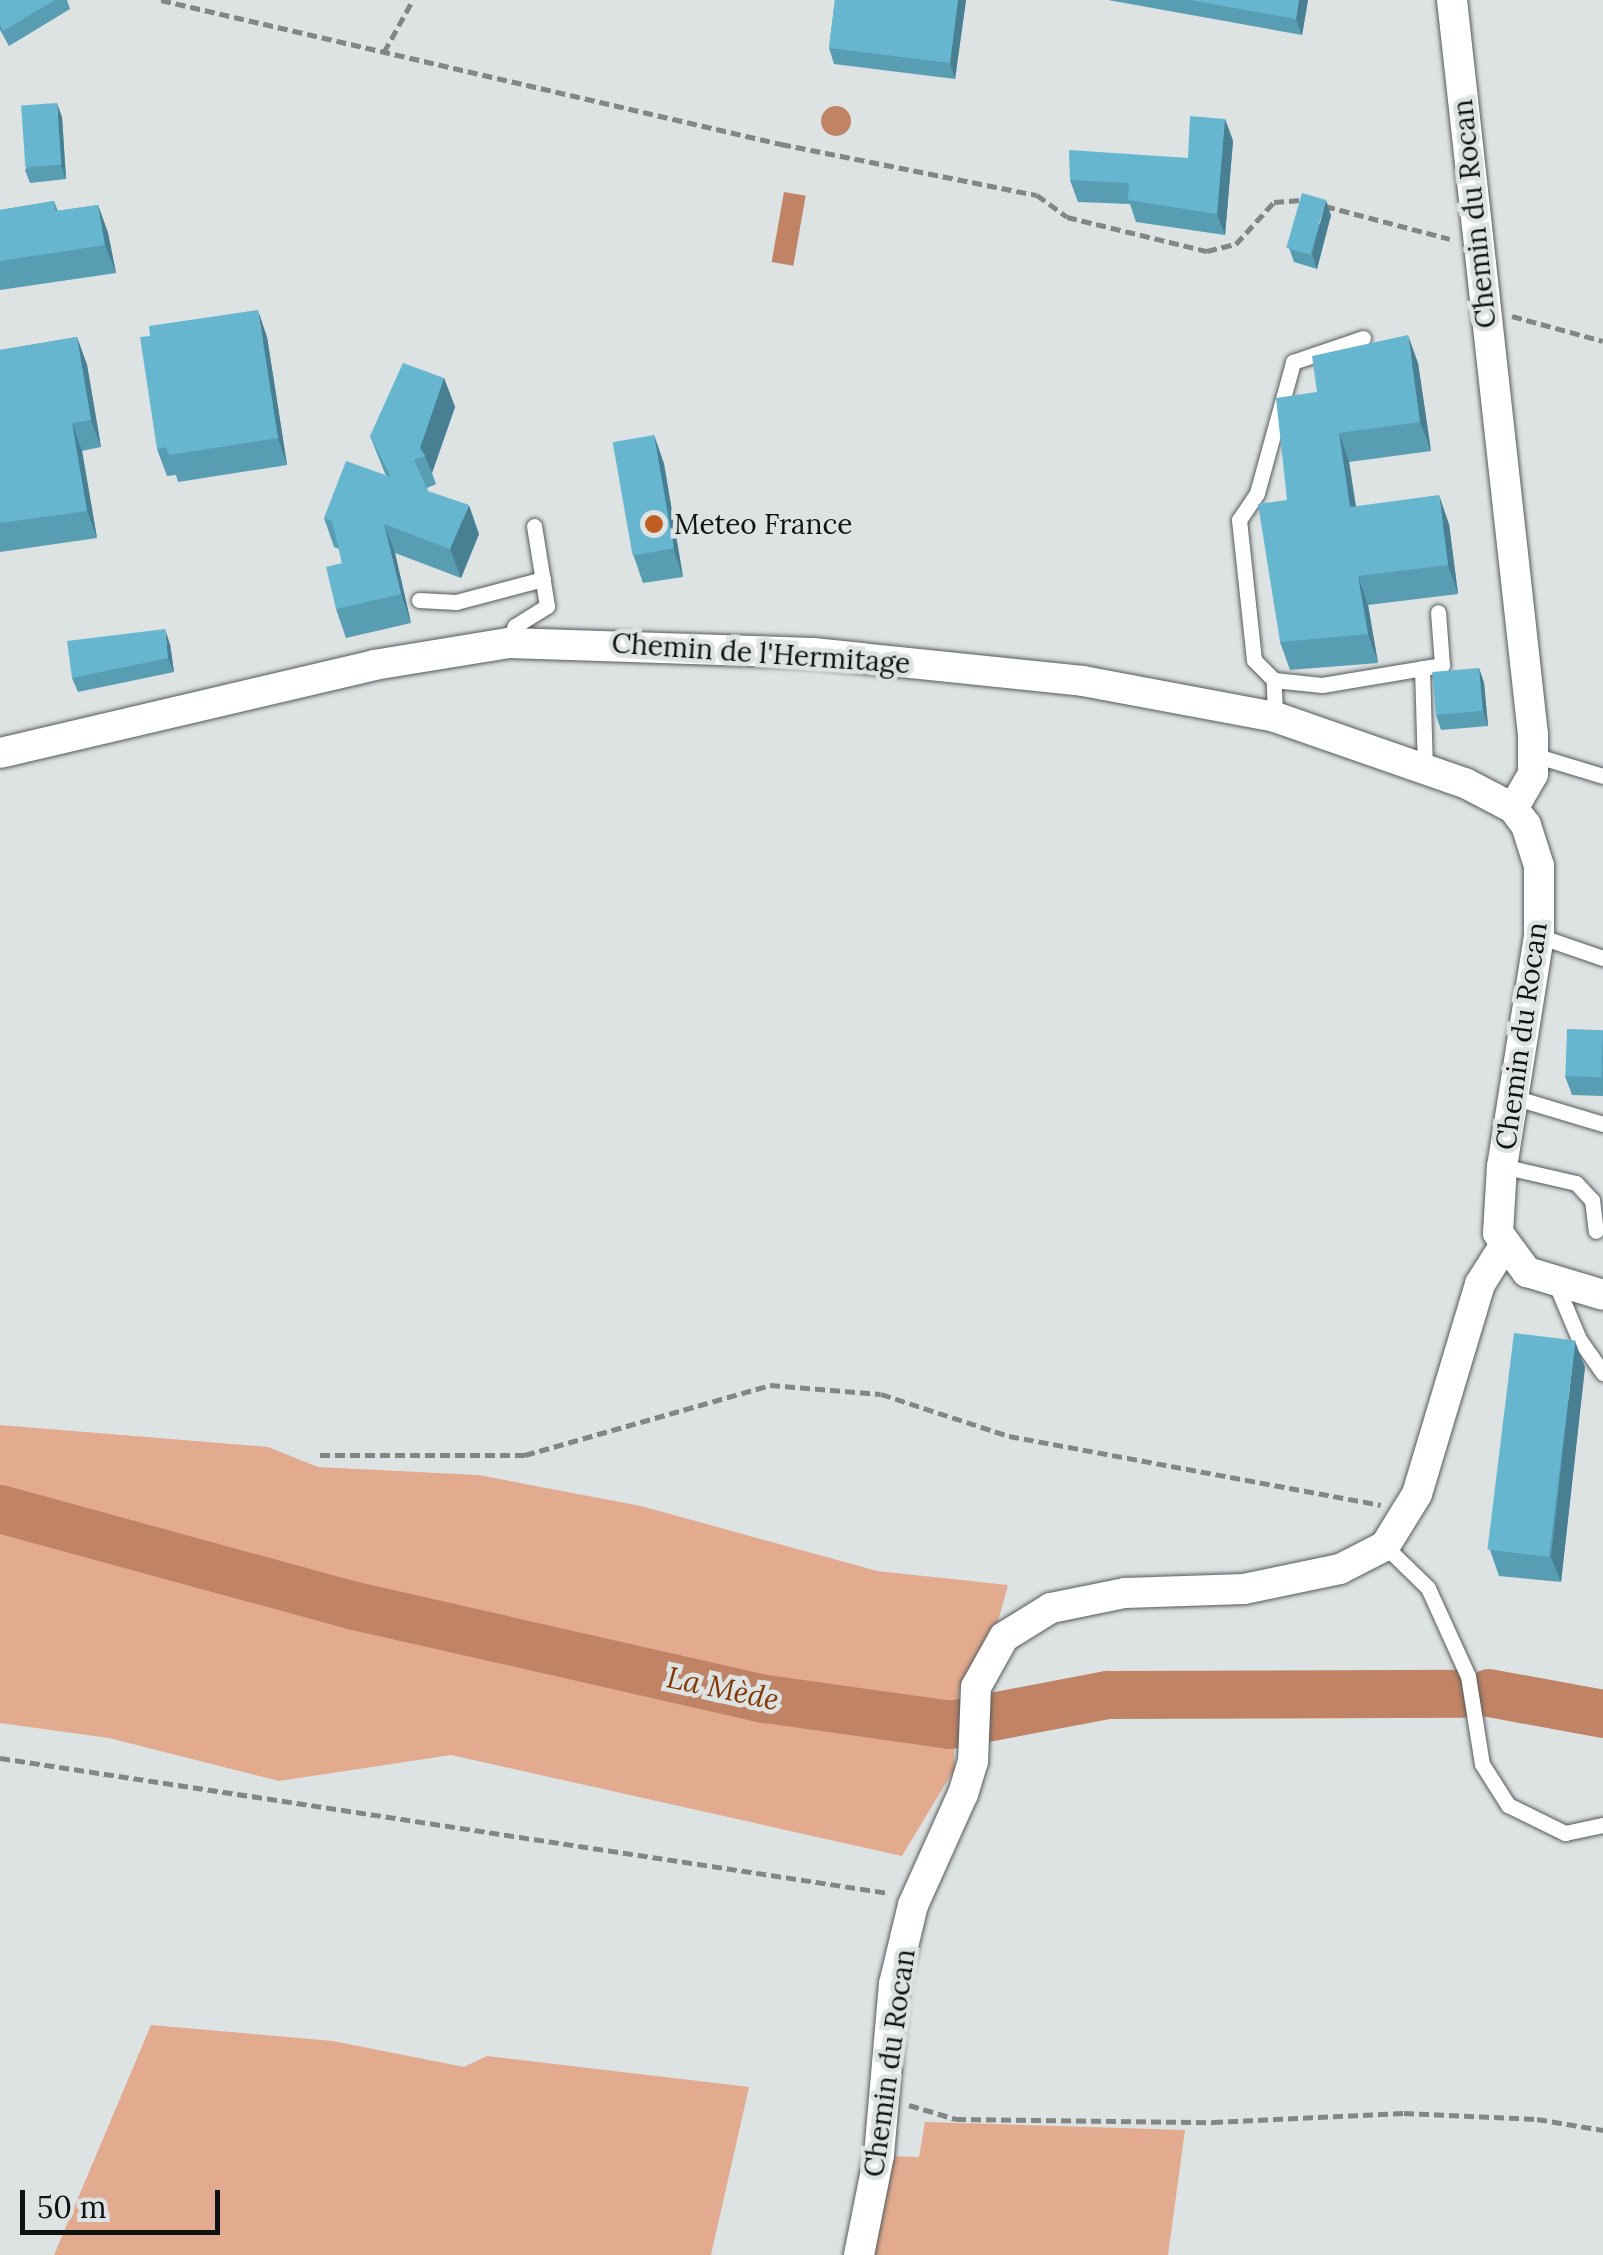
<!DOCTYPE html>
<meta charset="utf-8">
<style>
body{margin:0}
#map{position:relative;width:1603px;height:2255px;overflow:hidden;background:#dde2e3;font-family:Lora,serif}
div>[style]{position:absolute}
.green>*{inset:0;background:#e2ab8f}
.water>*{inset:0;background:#c08365;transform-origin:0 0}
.round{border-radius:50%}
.river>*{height:48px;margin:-24px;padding:0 24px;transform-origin:24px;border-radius:24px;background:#c08365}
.path>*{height:5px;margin-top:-2.5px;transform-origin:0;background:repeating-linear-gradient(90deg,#828686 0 10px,transparent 0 15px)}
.roads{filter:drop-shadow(0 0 2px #565a5c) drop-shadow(0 0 2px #565a5c)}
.service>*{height:15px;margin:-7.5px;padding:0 7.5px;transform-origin:7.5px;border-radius:7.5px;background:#fff}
.minor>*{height:30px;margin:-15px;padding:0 15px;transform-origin:15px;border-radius:15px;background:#fff}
.wall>*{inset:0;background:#599db3}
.shaded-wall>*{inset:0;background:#487f92}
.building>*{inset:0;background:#67b6d0;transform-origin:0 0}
.dots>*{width:28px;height:28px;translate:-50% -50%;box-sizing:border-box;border:5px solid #dde2e3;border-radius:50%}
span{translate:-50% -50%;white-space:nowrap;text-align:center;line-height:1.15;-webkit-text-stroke:9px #dde2e3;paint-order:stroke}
.street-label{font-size:28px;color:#101212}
.poi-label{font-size:28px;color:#101212}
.left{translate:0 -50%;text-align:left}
.water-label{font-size:30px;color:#833905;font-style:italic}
.scale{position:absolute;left:20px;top:2190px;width:200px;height:45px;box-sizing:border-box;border:5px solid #101212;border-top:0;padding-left:12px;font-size:30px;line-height:35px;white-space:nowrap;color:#101212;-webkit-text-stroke:8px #dde2e3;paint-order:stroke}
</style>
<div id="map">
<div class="green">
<i style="clip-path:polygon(0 1425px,268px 1447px,318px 1467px,478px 1475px,641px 1506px,877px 1571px,1008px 1585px,997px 1625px,959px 1690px,960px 1709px,939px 1713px,751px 1686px,348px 1593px,0 1498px)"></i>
<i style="clip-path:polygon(0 1518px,361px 1620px,770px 1711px,953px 1738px,955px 1768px,902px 1856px,451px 1755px,279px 1781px,109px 1738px,0 1723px)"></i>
<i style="clip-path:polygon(151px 2025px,333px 2041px,464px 2067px,487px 2056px,749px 2087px,711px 2255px,54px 2255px)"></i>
<i style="clip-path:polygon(925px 2122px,1185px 2130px,1168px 2255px,872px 2255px,888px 2156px,919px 2157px)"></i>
</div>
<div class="water">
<i class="round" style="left:821px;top:106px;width:30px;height:30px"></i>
<i style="left:784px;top:192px;width:22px;height:71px;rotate:10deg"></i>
</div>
<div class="river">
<i style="left:0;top:1509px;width:368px;rotate:15.3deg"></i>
<i style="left:355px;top:1606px;width:421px;rotate:12.8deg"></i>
<i style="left:766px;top:1699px;width:186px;rotate:8deg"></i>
<i style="left:950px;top:1725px;width:161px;rotate:-10.8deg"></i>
<i style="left:1108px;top:1695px;width:354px;rotate:-0.2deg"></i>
<i style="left:1489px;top:1693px;width:116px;rotate:10.4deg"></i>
</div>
<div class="path">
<i style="left:161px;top:0;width:637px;rotate:13.08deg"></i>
<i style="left:781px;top:144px;width:261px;rotate:11.3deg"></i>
<i style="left:1037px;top:195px;width:37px;rotate:36deg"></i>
<i style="left:1067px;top:217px;width:144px;rotate:13.7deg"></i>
<i style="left:1207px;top:251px;width:30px;rotate:-14deg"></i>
<i style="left:1236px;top:244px;width:57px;rotate:-47.9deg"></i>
<i style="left:1274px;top:202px;width:31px;rotate:-4deg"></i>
<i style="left:384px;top:52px;width:60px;rotate:-60.9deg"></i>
<i style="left:1325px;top:206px;width:129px;rotate:14.8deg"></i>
<i style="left:1512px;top:316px;width:94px;rotate:15.4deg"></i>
<i style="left:320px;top:1455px;width:205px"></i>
<i style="left:525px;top:1455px;width:255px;rotate:-15.9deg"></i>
<i style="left:770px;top:1385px;width:111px;rotate:4.6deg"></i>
<i style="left:881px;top:1394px;width:135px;rotate:18.2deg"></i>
<i style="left:1009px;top:1436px;width:378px;rotate:10.5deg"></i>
<i style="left:0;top:1758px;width:898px;rotate:8.64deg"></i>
<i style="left:909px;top:2105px;width:49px;rotate:16.6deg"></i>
<i style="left:956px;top:2119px;width:257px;rotate:0.7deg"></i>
<i style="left:1213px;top:2122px;width:191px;rotate:-2.7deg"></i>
<i style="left:1404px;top:2113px;width:133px;rotate:2.6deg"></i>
<i style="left:1537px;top:2119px;width:67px;rotate:9.5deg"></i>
</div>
<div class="roads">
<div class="service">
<i style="left:419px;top:600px;width:37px;rotate:3deg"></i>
<i style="left:456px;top:602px;width:90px;rotate:-14.8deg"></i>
<i style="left:509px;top:643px;width:18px;rotate:-71deg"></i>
<i style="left:515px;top:626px;width:38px;rotate:-32deg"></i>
<i style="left:547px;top:606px;width:81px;rotate:-99.2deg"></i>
<i style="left:1422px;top:668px;width:100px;rotate:88.3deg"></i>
<i style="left:1274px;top:680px;width:48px;rotate:5.9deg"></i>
<i style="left:1322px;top:685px;width:122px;rotate:-9.5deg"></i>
<i style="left:1442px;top:665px;width:53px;rotate:-94.3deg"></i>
<i style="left:1275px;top:717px;width:37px;rotate:-92deg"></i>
<i style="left:1274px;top:680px;width:28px;rotate:-135deg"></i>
<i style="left:1254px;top:660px;width:141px;rotate:-96.1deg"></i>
<i style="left:1239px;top:520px;width:32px;rotate:-56deg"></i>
<i style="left:1257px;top:493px;width:136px;rotate:-74.6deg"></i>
<i style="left:1293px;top:362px;width:74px;rotate:-18.9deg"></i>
<i style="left:1534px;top:755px;width:72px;rotate:16.9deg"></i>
<i style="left:1539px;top:936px;width:68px;rotate:19deg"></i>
<i style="left:1513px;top:1097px;width:94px;rotate:16.7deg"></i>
<i style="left:1502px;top:1166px;width:76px;rotate:12.9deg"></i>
<i style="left:1576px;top:1183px;width:23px;rotate:47deg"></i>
<i style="left:1592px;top:1200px;width:31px;rotate:83deg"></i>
<i style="left:1555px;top:1282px;width:62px;rotate:67.2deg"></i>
<i style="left:1579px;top:1339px;width:42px;rotate:54.8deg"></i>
<i style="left:1385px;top:1546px;width:60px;rotate:44.3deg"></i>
<i style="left:1428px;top:1588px;width:97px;rotate:65.6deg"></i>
<i style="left:1468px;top:1676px;width:89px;rotate:81deg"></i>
<i style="left:1482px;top:1764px;width:49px;rotate:57.6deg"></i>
<i style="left:1508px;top:1805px;width:64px;rotate:26.2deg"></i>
<i style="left:1565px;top:1833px;width:39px;rotate:-12deg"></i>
</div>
<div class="minor">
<i style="left:1452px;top:0;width:739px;rotate:83.71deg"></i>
<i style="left:1533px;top:735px;width:39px;rotate:90deg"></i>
<i style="left:1533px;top:774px;width:39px;rotate:120deg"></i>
<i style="left:0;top:753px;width:384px;rotate:-13.2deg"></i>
<i style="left:374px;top:665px;width:137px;rotate:-9.3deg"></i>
<i style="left:509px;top:643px;width:304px;rotate:1.9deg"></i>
<i style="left:813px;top:653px;width:271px;rotate:5.9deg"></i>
<i style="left:1083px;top:681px;width:195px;rotate:10.6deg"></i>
<i style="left:1275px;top:717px;width:201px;rotate:19.2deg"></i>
<i style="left:1465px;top:783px;width:54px;rotate:27.5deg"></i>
<i style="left:1513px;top:808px;width:21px;rotate:53deg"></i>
<i style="left:1526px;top:825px;width:43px;rotate:72.4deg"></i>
<i style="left:1539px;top:866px;width:70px;rotate:90deg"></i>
<i style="left:1539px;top:936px;width:233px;rotate:99.1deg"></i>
<i style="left:1502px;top:1166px;width:67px;rotate:93.4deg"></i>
<i style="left:1498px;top:1233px;width:49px;rotate:53.4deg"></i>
<i style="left:1527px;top:1272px;width:79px;rotate:16.8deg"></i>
<i style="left:859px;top:2255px;width:102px;rotate:-78.7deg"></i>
<i style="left:879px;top:2155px;width:172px;rotate:-85deg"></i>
<i style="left:894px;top:1984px;width:81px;rotate:-76.5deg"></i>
<i style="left:913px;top:1905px;width:122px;rotate:-65.8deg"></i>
<i style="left:963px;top:1794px;width:34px;rotate:-73deg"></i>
<i style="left:973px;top:1762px;width:75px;rotate:-87.7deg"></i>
<i style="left:976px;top:1687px;width:57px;rotate:-60.8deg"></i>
<i style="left:1004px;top:1637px;width:55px;rotate:-31.7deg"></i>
<i style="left:1051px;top:1608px;width:76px;rotate:-11.5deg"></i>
<i style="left:1125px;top:1593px;width:119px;rotate:-1.9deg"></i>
<i style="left:1244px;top:1589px;width:98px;rotate:-11.8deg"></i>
<i style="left:1340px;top:1569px;width:51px;rotate:-27.1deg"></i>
<i style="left:1385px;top:1546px;width:61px;rotate:-58.4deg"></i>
<i style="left:1417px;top:1494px;width:219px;rotate:-73.3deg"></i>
<i style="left:1480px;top:1284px;width:45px;rotate:-57.7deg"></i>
</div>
</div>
<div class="wall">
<i style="clip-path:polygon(0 0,67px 0,70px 9px,9px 46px,0 30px)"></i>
<i style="clip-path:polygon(835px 0,966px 0,955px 79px,834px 64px,829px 48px)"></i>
<i style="clip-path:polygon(1108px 0,1308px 0,1302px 35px)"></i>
<i style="clip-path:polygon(62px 117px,66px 179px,30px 183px,25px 170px)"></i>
<i style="clip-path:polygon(1225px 119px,1233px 141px,1225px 235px,1136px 222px,1130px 204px,1078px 202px,1070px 180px,1188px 158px)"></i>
<i style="clip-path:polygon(54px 201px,58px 211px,98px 205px,108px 233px,116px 273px,0 290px,0 210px)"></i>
<i style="clip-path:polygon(1331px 215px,1317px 269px,1294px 262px,1289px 248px)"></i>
<i style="clip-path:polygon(77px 337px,87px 365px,101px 447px,82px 451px,97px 538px,0 552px,0 350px)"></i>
<i style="clip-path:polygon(267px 337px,287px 465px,178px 482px,176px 475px,167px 476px,157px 449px)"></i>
<i style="clip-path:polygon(1418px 363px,1431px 451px,1349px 462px,1356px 506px,1449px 524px,1458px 594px,1368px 605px,1378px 663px,1290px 670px,1280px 642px,1287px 500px,1317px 392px)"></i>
<i style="clip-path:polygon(444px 378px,455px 407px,432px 473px,436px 484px,427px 488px,428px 491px,479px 534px,461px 578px,395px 553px,411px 623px,346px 638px,336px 609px,342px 563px,339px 549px,334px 547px,324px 518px,386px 476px,370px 436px)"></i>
<i style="clip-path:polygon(654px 435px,664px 464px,683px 577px,643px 583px,633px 554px)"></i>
<i style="clip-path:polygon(170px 644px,174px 672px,78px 692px,72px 678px)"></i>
<i style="clip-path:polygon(1479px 668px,1484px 683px,1488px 726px,1441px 730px,1436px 715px)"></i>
<i style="clip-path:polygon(1603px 1030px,1603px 1096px,1572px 1095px,1565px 1076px)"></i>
<i style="clip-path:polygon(1585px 1367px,1561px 1582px,1499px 1576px,1490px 1550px)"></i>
</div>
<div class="shaded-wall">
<i style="clip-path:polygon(958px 0,966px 0,955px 79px,950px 63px)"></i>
<i style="clip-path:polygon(1299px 0,1308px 0,1302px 35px,1296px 19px)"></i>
<i style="clip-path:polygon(57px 103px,62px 117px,66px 179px,61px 165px)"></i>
<i style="clip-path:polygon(1225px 119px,1233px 141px,1225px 235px,1217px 214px)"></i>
<i style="clip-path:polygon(1326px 200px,1331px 215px,1317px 269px,1312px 254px)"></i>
<i style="clip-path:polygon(98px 205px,108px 233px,116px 273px,105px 245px)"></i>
<i style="clip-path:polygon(258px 310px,267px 337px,287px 465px,278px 438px)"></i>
<i style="clip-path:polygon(1408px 335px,1418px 363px,1431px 451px,1420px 422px)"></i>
<i style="clip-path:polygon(77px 337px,87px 365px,101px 447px,91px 420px)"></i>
<i style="clip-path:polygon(444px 378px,455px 407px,432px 473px,425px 456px,420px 448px)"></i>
<i style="clip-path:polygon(72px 423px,82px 451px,97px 538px,87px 511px)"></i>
<i style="clip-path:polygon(1339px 433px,1349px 462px,1360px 535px,1350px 507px)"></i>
<i style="clip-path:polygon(654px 435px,664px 464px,683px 577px,673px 548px)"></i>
<i style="clip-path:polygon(1439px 495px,1449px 524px,1458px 594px,1448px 565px)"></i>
<i style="clip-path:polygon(469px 505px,479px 534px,461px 578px,450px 549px)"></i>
<i style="clip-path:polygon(384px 524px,395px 553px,411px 623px,401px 594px)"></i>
<i style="clip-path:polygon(1358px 576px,1368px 605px,1378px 663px,1368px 634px)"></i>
<i style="clip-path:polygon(165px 629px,170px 644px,174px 672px,168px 658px)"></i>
<i style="clip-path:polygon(1479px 668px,1484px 683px,1488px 726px,1483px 711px)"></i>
<i style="clip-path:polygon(1575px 1341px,1585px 1367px,1561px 1582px,1551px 1557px)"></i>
</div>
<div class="building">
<i style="clip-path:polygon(0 0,55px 0,3px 31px,0 25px)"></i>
<i style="clip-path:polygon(835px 0,958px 0,950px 63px,829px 48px)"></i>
<i style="clip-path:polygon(1190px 0,1299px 0,1296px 19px)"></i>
<i style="left:57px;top:103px;width:62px;height:36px;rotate:86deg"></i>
<i style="clip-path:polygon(1190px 116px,1225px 119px,1217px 214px,1128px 200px,1129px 183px,1070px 180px,1069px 150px,1188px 158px)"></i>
<i style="left:1302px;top:193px;width:25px;height:57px;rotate:16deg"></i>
<i style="clip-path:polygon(54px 201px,55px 211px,98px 205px,105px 245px,0 261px,0 210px)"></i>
<i style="clip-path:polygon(258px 310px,278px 438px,169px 455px,166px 447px,157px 449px,140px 337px,150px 336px,149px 326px)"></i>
<i style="clip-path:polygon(1408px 335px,1420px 422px,1339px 433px,1350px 507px,1439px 495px,1448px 565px,1358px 576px,1368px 634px,1280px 642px,1258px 504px,1287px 500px,1276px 398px,1317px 392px,1312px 356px)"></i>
<i style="clip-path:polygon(77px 337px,91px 420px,72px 423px,87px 511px,0 523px,0 350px)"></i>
<i style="clip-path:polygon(403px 363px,444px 378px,420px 448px,425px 456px,414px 460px,428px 491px,469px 505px,450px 549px,384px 524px,401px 594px,336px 609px,326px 567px,342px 563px,332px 521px,324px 518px,346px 461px,391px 477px,370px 436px)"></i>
<i style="left:654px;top:435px;width:115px;height:42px;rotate:80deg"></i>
<i style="clip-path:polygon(165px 629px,168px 658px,72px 678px,67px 641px)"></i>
<i style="left:1479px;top:668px;width:43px;height:47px;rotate:85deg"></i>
<i style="left:1567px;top:1029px;width:36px;height:47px;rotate:2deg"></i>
<i style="left:1514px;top:1333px;width:62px;height:218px;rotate:7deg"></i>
</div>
<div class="dots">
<i style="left:654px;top:524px;background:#c05e22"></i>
</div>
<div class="street-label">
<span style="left:1474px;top:214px;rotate:-96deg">Chemin du Rocan</span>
<span style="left:761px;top:653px;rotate:4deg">Chemin de l'Hermitage</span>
<span style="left:1521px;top:1036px;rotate:-82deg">Chemin du Rocan</span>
<span style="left:889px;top:2063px;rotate:-82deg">Chemin du Rocan</span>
</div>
<div class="poi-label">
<span class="left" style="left:674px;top:524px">Meteo France</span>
</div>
<div class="water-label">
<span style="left:723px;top:1688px;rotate:12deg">La Mède</span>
</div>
<div class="scale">50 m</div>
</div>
